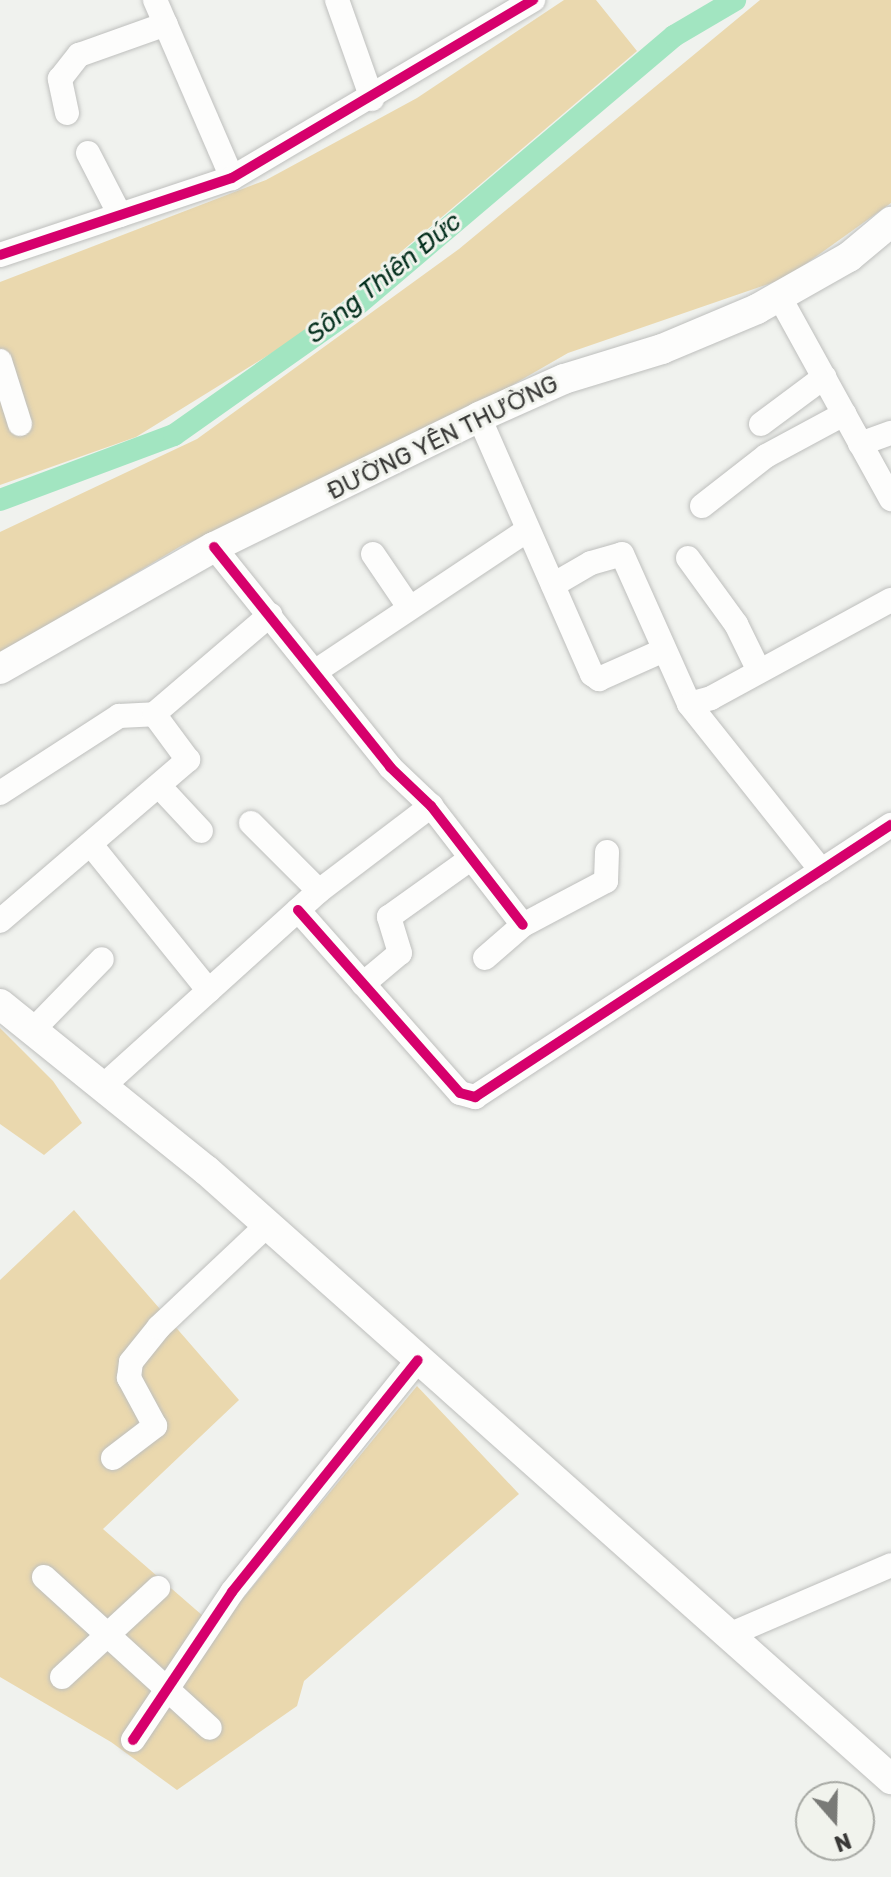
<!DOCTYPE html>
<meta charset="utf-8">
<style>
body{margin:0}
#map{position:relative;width:891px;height:1877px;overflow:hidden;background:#f0f2ee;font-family:Rubik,sans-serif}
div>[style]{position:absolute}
.green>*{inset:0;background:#ead8ae}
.canal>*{height:22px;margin:-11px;padding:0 11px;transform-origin:11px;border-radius:11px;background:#a2e5c1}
.roads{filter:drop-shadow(0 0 2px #bebfbd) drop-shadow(0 0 2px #bebfbd)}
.minor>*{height:24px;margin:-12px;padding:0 12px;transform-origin:12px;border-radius:12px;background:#fdfdfc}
.major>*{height:30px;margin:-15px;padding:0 15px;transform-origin:15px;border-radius:15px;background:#fdfdfc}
.cycleway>*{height:10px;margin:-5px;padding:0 5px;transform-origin:5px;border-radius:5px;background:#d6006c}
span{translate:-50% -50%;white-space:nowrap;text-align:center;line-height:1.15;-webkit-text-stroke:6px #f1f3ed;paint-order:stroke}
.street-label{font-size:24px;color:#393937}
.water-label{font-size:26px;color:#06311f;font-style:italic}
.north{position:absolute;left:795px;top:1781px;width:80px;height:80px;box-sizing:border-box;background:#f1f3ed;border:2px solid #a7a9a4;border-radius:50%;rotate:160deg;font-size:22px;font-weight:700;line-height:32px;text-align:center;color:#393937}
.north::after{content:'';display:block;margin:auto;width:28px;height:36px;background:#797a77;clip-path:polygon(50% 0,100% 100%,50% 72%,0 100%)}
</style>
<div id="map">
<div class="green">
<i style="clip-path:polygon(564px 0,596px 0,637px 51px,309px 330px,136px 437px,0 485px,0 282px,266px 180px,417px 98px)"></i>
<i style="clip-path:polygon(760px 0,891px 0,891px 203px,786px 278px,568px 353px,390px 455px,181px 546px,0 654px,0 532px,197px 439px,459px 249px)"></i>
<i style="clip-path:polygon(0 1028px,53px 1081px,82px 1123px,44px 1155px,0 1124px)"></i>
<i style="clip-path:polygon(74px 1210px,239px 1400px,103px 1529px,218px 1629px,417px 1386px,519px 1494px,304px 1681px,297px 1706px,177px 1790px,111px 1742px,0 1677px,0 1280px)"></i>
</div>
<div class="canal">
<i style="left:0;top:500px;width:186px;rotate:-20.5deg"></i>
<i style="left:174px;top:435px;width:217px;rotate:-35.2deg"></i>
<i style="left:351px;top:310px;width:424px;rotate:-40.3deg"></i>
<i style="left:674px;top:36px;width:71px;rotate:-30.5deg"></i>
</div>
<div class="roads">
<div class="minor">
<i style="left:155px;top:0;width:194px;rotate:66.6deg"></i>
<i style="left:337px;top:0;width:105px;rotate:70.5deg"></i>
<i style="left:67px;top:113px;width:35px;rotate:-102deg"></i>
<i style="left:60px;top:79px;width:31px;rotate:-52deg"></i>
<i style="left:79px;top:55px;width:92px;rotate:-19.6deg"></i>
<i style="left:88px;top:153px;width:70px;rotate:62.7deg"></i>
<i style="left:0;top:255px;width:244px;rotate:-18.4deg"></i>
<i style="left:232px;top:178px;width:350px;rotate:-30.6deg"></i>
<i style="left:779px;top:296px;width:232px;rotate:61.1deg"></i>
<i style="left:0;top:361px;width:66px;rotate:72.4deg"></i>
<i style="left:479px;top:417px;width:281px;rotate:66.3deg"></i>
<i style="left:592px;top:674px;width:9px;rotate:36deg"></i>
<i style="left:599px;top:679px;width:71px;rotate:-24deg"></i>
<i style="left:761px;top:424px;width:79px;rotate:-36.7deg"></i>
<i style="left:860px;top:444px;width:33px;rotate:-20deg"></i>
<i style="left:702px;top:506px;width:81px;rotate:-38deg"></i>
<i style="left:766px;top:456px;width:89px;rotate:-28.3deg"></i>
<i style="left:214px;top:547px;width:282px;rotate:51.3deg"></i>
<i style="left:390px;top:767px;width:57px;rotate:43.6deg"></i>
<i style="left:431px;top:806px;width:150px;rotate:52.3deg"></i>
<i style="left:373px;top:554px;width:64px;rotate:55.8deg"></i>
<i style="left:688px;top:558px;width:82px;rotate:54deg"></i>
<i style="left:736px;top:624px;width:52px;rotate:63.9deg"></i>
<i style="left:553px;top:585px;width:44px;rotate:-30.1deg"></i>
<i style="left:591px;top:563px;width:32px;rotate:-16deg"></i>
<i style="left:622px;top:554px;width:164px;rotate:65.9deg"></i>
<i style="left:689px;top:704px;width:213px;rotate:51.5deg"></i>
<i style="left:316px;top:671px;width:252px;rotate:-33.7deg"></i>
<i style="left:689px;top:704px;width:23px;rotate:-15deg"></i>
<i style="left:711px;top:698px;width:205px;rotate:-28.6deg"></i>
<i style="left:160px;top:787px;width:60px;rotate:47deg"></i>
<i style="left:0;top:793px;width:142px;rotate:-32.9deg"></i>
<i style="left:119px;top:716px;width:35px;rotate:-3deg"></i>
<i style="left:154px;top:714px;width:153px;rotate:-40.5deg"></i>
<i style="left:251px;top:823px;width:96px;rotate:45deg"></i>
<i style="left:92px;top:846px;width:186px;rotate:51.1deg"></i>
<i style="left:298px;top:910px;width:244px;rotate:48.5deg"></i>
<i style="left:460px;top:1093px;width:16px;rotate:15deg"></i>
<i style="left:475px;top:1097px;width:497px;rotate:-33.2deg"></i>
<i style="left:0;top:921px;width:248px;rotate:-40.6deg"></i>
<i style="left:188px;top:760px;width:57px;rotate:-126.5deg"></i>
<i style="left:485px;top:958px;width:50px;rotate:-41deg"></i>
<i style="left:523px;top:925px;width:94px;rotate:-27.9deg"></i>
<i style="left:606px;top:881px;width:29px;rotate:-88deg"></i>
<i style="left:363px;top:984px;width:48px;rotate:-40deg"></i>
<i style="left:400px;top:953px;width:38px;rotate:-107deg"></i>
<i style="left:389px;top:917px;width:98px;rotate:-35.5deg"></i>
<i style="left:32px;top:1031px;width:100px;rotate:-45.8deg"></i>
<i style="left:101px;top:1088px;width:294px;rotate:-42.1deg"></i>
<i style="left:319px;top:891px;width:141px;rotate:-37.2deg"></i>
<i style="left:113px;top:1458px;width:53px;rotate:-37.3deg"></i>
<i style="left:155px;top:1426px;width:55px;rotate:-118.4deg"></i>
<i style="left:129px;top:1378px;width:16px;rotate:-83deg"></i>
<i style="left:131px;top:1362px;width:45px;rotate:-51.3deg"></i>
<i style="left:159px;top:1327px;width:147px;rotate:-43.3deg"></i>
<i style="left:44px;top:1577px;width:224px;rotate:42.3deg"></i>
<i style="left:731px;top:1634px;width:174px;rotate:-23.3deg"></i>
<i style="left:62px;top:1677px;width:131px;rotate:-42.8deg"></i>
<i style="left:133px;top:1740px;width:178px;rotate:-56.2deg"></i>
<i style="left:232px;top:1592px;width:297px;rotate:-51.3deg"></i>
</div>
<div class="major">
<i style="left:0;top:669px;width:246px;rotate:-29.7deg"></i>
<i style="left:214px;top:547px;width:295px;rotate:-26.1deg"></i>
<i style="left:479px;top:417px;width:93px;rotate:-24.1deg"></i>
<i style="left:564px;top:379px;width:102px;rotate:-17deg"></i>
<i style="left:662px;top:349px;width:103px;rotate:-22.8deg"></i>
<i style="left:757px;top:309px;width:106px;rotate:-29.5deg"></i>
<i style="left:849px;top:257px;width:55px;rotate:-39.8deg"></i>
<i style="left:0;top:1004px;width:265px;rotate:38.9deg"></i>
<i style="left:206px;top:1170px;width:917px;rotate:41.64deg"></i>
</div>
</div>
<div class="cycleway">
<i style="left:0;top:255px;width:244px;rotate:-18.4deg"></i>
<i style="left:232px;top:178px;width:350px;rotate:-30.6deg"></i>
<i style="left:214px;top:547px;width:282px;rotate:51.3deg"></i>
<i style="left:390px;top:767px;width:57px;rotate:43.6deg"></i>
<i style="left:431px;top:806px;width:150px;rotate:52.3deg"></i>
<i style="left:298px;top:910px;width:244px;rotate:48.5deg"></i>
<i style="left:460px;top:1093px;width:16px;rotate:15deg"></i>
<i style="left:475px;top:1097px;width:497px;rotate:-33.2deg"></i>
<i style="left:133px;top:1740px;width:178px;rotate:-56.2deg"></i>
<i style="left:232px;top:1592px;width:297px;rotate:-51.3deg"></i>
</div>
<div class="street-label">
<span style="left:443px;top:438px;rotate:-26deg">ĐƯỜNG YÊN THƯỜNG</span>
</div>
<div class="water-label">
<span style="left:384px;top:278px;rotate:-39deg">Sông Thiên Đức</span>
</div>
<div class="north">N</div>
</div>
